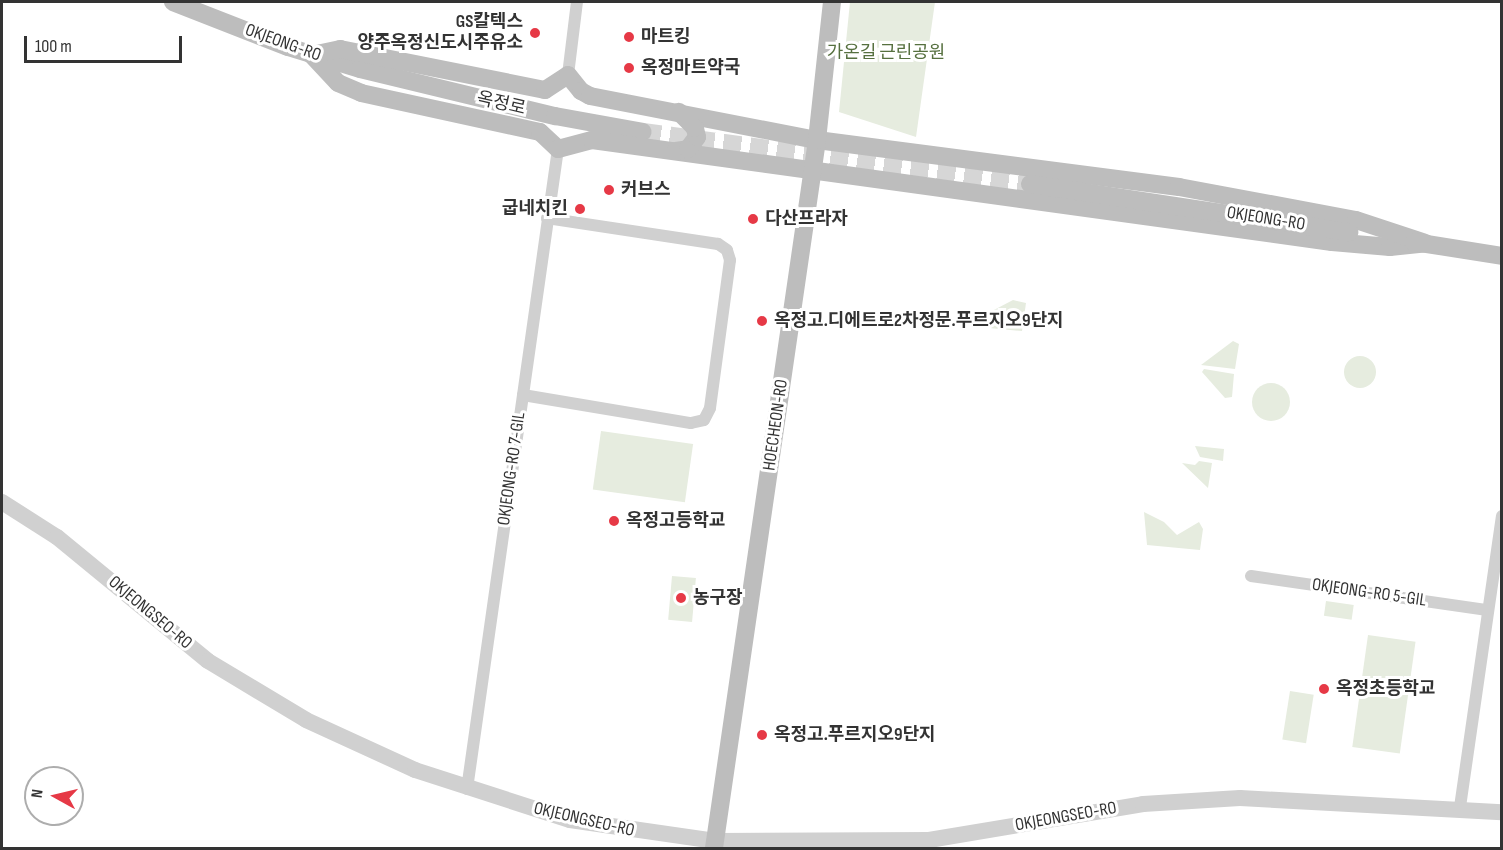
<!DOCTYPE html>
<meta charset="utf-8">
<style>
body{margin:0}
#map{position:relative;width:1503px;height:850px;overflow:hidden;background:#fff;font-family:"Sofia Sans Condensed","Noto Sans KR",sans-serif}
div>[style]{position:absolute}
.green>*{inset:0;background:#e6ecdf;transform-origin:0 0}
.round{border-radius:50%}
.secondary-tunnel>*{height:18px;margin-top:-9px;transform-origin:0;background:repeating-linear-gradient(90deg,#d6d6d6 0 18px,transparent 0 27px)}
.minor>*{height:12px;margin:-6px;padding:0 6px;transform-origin:6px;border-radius:6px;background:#d0d0d0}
.tertiary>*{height:16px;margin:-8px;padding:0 8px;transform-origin:8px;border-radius:8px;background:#d0d0d0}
.secondary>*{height:18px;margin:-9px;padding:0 9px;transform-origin:9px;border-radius:9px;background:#bdbdbd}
.dots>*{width:16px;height:16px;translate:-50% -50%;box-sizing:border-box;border:3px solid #fff;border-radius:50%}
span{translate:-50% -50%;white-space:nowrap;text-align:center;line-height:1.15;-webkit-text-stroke:6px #fff;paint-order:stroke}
.poi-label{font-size:18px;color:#333;font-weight:700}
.right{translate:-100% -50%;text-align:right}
.left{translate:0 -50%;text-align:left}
.street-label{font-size:18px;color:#333}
.park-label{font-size:18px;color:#56703f}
.frame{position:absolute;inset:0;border:3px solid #333;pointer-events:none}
.north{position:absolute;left:24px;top:766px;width:60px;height:60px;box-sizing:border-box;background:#fff;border:2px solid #adadad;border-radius:50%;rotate:278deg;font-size:16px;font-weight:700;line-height:24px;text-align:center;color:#333}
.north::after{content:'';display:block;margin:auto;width:21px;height:27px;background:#e63946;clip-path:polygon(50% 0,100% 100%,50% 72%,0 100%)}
.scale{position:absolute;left:24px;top:36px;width:158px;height:27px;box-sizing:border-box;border:3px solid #333;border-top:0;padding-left:8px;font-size:18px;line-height:21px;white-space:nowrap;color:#333;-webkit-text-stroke:4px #fff;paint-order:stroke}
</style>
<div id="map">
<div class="green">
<i style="clip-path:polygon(850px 2px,935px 2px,916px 137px,839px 112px)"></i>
<i style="clip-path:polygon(1013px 300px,1026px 303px,1022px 331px,989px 328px,992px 311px)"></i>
<i style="clip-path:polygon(1233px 341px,1239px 344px,1235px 369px,1201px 365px)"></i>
<i class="round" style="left:1344px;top:356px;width:32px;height:32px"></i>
<i style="clip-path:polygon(1204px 369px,1234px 374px,1232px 397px,1225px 398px,1202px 372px)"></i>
<i class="round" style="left:1252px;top:383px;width:38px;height:38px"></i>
<i style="left:601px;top:431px;width:93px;height:59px;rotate:8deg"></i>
<i style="clip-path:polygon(1195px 446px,1224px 449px,1223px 461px,1200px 457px)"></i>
<i style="clip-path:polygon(1199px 461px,1212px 463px,1208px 488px,1182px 463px,1195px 465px)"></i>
<i style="clip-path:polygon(1144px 512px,1164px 522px,1177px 535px,1199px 522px,1203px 529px,1200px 550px,1147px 545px)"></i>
<i style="left:672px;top:576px;width:24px;height:44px;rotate:5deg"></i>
<i style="left:1326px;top:601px;width:28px;height:15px;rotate:8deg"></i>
<i style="left:1368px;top:635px;width:48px;height:113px;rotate:8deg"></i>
<i style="left:1290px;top:691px;width:24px;height:49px;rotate:9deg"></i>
</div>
<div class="secondary-tunnel">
<i style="left:643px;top:132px;width:390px;rotate:7.7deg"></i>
</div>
<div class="minor">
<i style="left:568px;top:75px;width:74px;rotate:-83deg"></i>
<i style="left:523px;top:395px;width:170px;rotate:9.5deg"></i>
<i style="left:691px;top:423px;width:13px;rotate:-13deg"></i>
<i style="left:704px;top:420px;width:13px;rotate:-63deg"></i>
<i style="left:710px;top:408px;width:149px;rotate:-82.3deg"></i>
<i style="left:730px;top:260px;width:10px;rotate:-107deg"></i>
<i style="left:727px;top:250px;width:11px;rotate:-146deg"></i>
<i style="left:718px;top:244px;width:173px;rotate:-171.4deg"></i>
<i style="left:1251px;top:576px;width:239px;rotate:8.2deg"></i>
<i style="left:467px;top:789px;width:646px;rotate:-81.91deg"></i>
<i style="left:1460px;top:807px;width:294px;rotate:-81.8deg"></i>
</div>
<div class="tertiary">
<i style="left:2px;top:502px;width:65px;rotate:32.5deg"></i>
<i style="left:57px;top:537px;width:195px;rotate:39.4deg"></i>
<i style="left:208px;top:661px;width:114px;rotate:31deg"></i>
<i style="left:306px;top:720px;width:120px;rotate:24.6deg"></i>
<i style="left:415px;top:770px;width:163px;rotate:17.9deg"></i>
<i style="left:570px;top:820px;width:147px;rotate:8.2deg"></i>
<i style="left:715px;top:841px;width:214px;rotate:-0.3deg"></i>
<i style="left:929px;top:840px;width:217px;rotate:-9.5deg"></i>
<i style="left:1143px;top:804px;width:97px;rotate:-3.5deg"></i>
<i style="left:1240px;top:798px;width:262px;rotate:3.1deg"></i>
</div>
<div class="secondary">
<i style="left:173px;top:2px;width:123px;rotate:21.4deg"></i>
<i style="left:288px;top:47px;width:75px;rotate:17deg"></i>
<i style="left:360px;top:69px;width:201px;rotate:13.6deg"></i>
<i style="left:555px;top:116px;width:89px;rotate:10.3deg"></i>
<i style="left:312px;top:55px;width:38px;rotate:47deg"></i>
<i style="left:338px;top:83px;width:25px;rotate:23deg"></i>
<i style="left:361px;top:93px;width:183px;rotate:12.3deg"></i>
<i style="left:540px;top:132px;width:25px;rotate:43deg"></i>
<i style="left:558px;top:149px;width:35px;rotate:-15deg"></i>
<i style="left:592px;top:140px;width:747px;rotate:7.85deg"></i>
<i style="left:1332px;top:242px;width:58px;rotate:4.9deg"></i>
<i style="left:1390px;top:247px;width:36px;rotate:-6deg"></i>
<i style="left:312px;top:55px;width:29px;rotate:-12deg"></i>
<i style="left:340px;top:49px;width:209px;rotate:11.3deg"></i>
<i style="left:545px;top:90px;width:27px;rotate:-33deg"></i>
<i style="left:568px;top:75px;width:21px;rotate:51deg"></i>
<i style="left:581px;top:91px;width:10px;rotate:29deg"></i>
<i style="left:590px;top:96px;width:231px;rotate:11deg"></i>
<i style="left:817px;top:140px;width:365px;rotate:7.4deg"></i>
<i style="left:1179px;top:187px;width:180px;rotate:10.6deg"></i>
<i style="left:1356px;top:220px;width:71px;rotate:18.2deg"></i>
<i style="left:676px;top:151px;width:12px;rotate:-9deg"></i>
<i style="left:688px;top:149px;width:15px;rotate:-53deg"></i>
<i style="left:697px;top:137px;width:9px;rotate:-103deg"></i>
<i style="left:695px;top:128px;width:23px;rotate:-135deg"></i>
<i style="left:1030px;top:184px;width:323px;rotate:8.6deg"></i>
<i style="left:1414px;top:242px;width:89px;rotate:9deg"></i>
<i style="left:714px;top:848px;width:715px;rotate:-81.72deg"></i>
<i style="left:817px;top:140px;width:139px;rotate:-83.8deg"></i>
</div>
<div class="dots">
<i style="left:535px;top:33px;background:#e63946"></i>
<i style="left:629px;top:37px;background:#e63946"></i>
<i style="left:629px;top:68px;background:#e63946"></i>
<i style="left:609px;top:190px;background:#e63946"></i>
<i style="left:580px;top:209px;background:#e63946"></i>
<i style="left:753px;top:219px;background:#e63946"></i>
<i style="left:762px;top:321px;background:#e63946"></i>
<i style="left:614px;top:521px;background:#e63946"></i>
<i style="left:681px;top:598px;background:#e63946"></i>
<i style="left:1324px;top:689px;background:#e63946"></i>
<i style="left:762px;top:735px;background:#e63946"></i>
</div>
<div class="poi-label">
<span class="right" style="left:523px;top:33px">GS칼텍스<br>양주옥정신도시주유소</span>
<span class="left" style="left:641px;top:37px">마트킹</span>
<span class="left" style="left:641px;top:68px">옥정마트약국</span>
<span class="left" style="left:621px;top:190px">커브스</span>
<span class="right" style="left:568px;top:209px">굽네치킨</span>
<span class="left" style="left:765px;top:219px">다산프라자</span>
<span class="left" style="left:774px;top:321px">옥정고.디에트로2차정문.푸르지오9단지</span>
<span class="left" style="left:626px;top:521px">옥정고등학교</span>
<span class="left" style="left:693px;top:598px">농구장</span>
<span class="left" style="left:1336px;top:689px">옥정초등학교</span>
<span class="left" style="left:774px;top:735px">옥정고.푸르지오9단지</span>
</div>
<div class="street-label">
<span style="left:283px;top:43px;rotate:20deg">OKJEONG-RO</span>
<span style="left:501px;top:104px;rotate:13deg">옥정로</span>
<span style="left:1266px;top:219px;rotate:9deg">OKJEONG-RO</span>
<span style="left:776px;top:425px;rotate:-82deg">HOECHEON-RO</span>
<span style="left:512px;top:469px;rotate:-82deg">OKJEONG-RO 7-GIL</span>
<span style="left:1369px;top:593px;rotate:8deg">OKJEONG-RO 5-GIL</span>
<span style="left:150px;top:613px;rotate:40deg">OKJEONGSEO-RO</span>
<span style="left:1066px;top:817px;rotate:-10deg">OKJEONGSEO-RO</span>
<span style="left:584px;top:820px;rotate:13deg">OKJEONGSEO-RO</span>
</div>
<div class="park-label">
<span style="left:886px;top:53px">가온길 근린공원</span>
</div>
<div class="frame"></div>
<div class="north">N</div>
<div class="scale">100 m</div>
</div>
